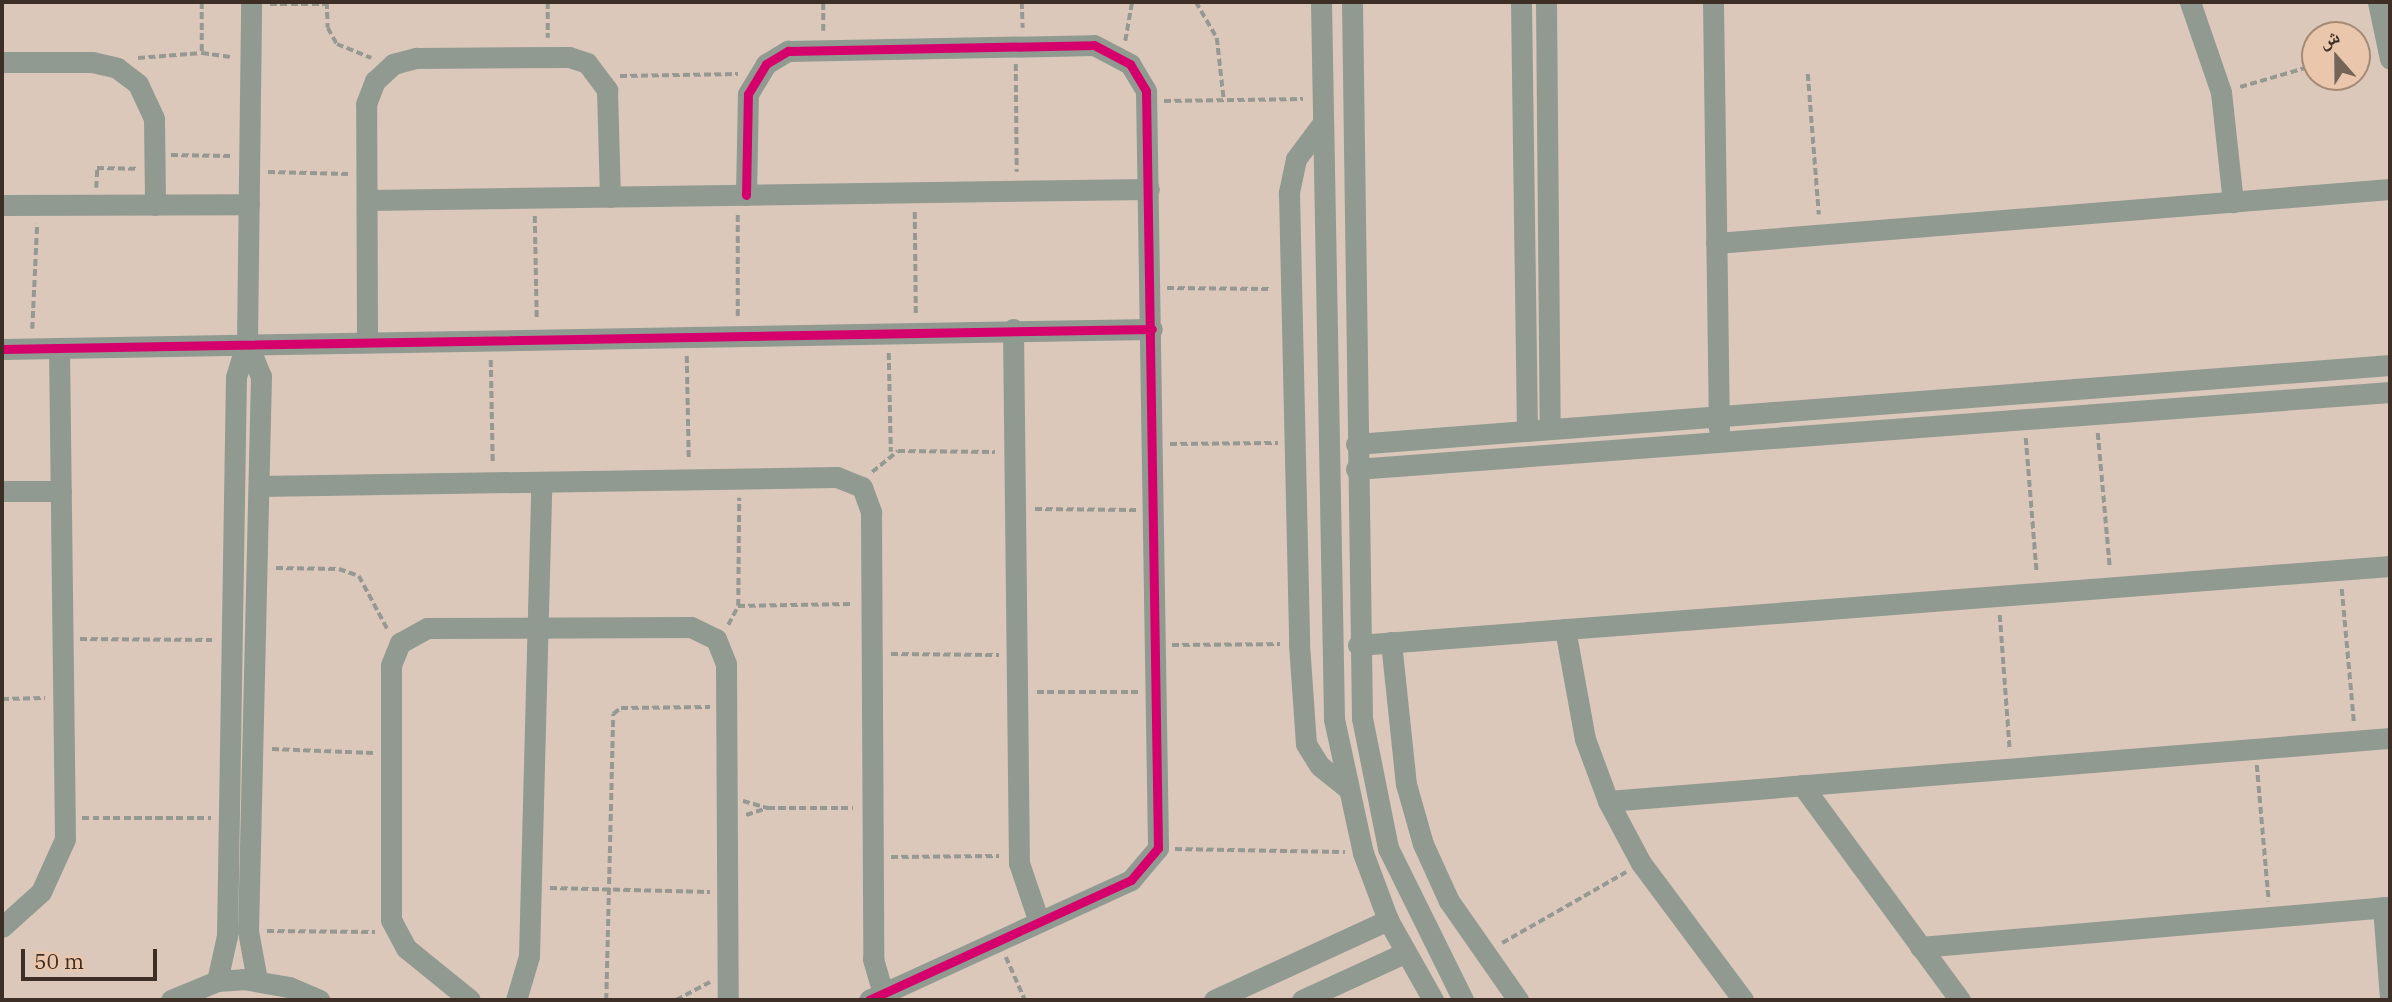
<!DOCTYPE html>
<meta charset="utf-8">
<style>
body{margin:0}
#map{position:relative;width:2392px;height:1002px;overflow:hidden;background:#dbc8ba;font-family:"IBM Plex Serif","Noto Naskh Arabic",serif}
div>[style]{position:absolute}
.path>*{height:3.5px;margin-top:-1.75px;transform-origin:0;background:repeating-linear-gradient(90deg,#959991 0 7px,transparent 0 10.5px)}
.minor>*{height:21px;margin:-10.5px;padding:0 10.5px;transform-origin:10.5px;border-radius:10.5px;background:#909a91}
.cycleway>*{height:9px;margin:-4.5px;padding:0 4.5px;transform-origin:4.5px;border-radius:4.5px;background:#d6006c}
span{translate:-50% -50%;white-space:nowrap;text-align:center;line-height:1.15;-webkit-text-stroke:5px #e9c6ac;paint-order:stroke}
.frame{position:absolute;inset:0;border:4px solid #3d2f25;pointer-events:none}
.north{position:absolute;left:2301px;top:21px;width:70px;height:70px;box-sizing:border-box;background:#e9c6ac;border:2px solid #a48a76;border-radius:50%;rotate:339deg;font-size:19px;font-weight:700;line-height:28px;text-align:center;color:#3d2f25}
.north::after{content:'';display:block;margin:auto;width:24px;height:32px;background:#746559;clip-path:polygon(50% 0,100% 100%,50% 72%,0 100%)}
.scale{position:absolute;left:21px;top:949px;width:136px;height:32px;box-sizing:border-box;border:4px solid #3d2f25;border-top:0;padding-left:9px;font-size:21px;line-height:24px;white-space:nowrap;color:#3d2f25;-webkit-text-stroke:5px #e9c6ac;paint-order:stroke}
</style>
<div id="map">
<div class="path">
<i style="left:202px;top:2px;width:51px;rotate:90deg"></i>
<i style="left:202px;top:53px;width:29px;rotate:8deg"></i>
<i style="left:327px;top:2px;width:26px;rotate:88deg"></i>
<i style="left:328px;top:28px;width:18px;rotate:61deg"></i>
<i style="left:337px;top:44px;width:37px;rotate:22deg"></i>
<i style="left:548px;top:2px;width:36px;rotate:90deg"></i>
<i style="left:1022px;top:2px;width:26px;rotate:88deg"></i>
<i style="left:1196px;top:2px;width:42px;rotate:59.7deg"></i>
<i style="left:1217px;top:38px;width:62px;rotate:83.6deg"></i>
<i style="left:270px;top:4px;width:57px"></i>
<i style="left:823px;top:31px;width:29px;rotate:-90deg"></i>
<i style="left:1125px;top:41px;width:40px;rotate:-80deg"></i>
<i style="left:2357px;top:53px;width:13px;rotate:-18deg"></i>
<i style="left:138px;top:58px;width:64px;rotate:-4.5deg"></i>
<i style="left:1016px;top:64px;width:108px;rotate:89.5deg"></i>
<i style="left:1808px;top:74px;width:141px;rotate:85.5deg"></i>
<i style="left:620px;top:76px;width:118px;rotate:-1deg"></i>
<i style="left:2240px;top:87px;width:78px;rotate:-16.3deg"></i>
<i style="left:1164px;top:101px;width:139px;rotate:-0.8deg"></i>
<i style="left:171px;top:155px;width:59px;rotate:1deg"></i>
<i style="left:268px;top:172px;width:80px;rotate:1.4deg"></i>
<i style="left:96px;top:188px;width:20px;rotate:-87deg"></i>
<i style="left:97px;top:168px;width:39px;rotate:1deg"></i>
<i style="left:915px;top:212px;width:104px;rotate:89.4deg"></i>
<i style="left:738px;top:215px;width:104px;rotate:90deg"></i>
<i style="left:535px;top:216px;width:104px;rotate:88.9deg"></i>
<i style="left:1167px;top:288px;width:105px;rotate:0.5deg"></i>
<i style="left:32px;top:329px;width:105px;rotate:-87.3deg"></i>
<i style="left:889px;top:353px;width:99px;rotate:88.8deg"></i>
<i style="left:687px;top:356px;width:105px;rotate:88.9deg"></i>
<i style="left:491px;top:360px;width:104px;rotate:88.9deg"></i>
<i style="left:2098px;top:433px;width:136px;rotate:84.9deg"></i>
<i style="left:2026px;top:438px;width:136px;rotate:85.4deg"></i>
<i style="left:1170px;top:444px;width:108px;rotate:-0.5deg"></i>
<i style="left:872px;top:472px;width:33px;rotate:-39deg"></i>
<i style="left:898px;top:451px;width:97px;rotate:0.6deg"></i>
<i style="left:1035px;top:509px;width:101px;rotate:0.6deg"></i>
<i style="left:276px;top:568px;width:63px;rotate:0.9deg"></i>
<i style="left:339px;top:569px;width:21px;rotate:19deg"></i>
<i style="left:359px;top:576px;width:61px;rotate:61.8deg"></i>
<i style="left:2342px;top:589px;width:133px;rotate:84.8deg"></i>
<i style="left:738px;top:606px;width:114px;rotate:-1deg"></i>
<i style="left:2000px;top:615px;width:136px;rotate:85.8deg"></i>
<i style="left:728px;top:625px;width:21px;rotate:-62deg"></i>
<i style="left:738px;top:606px;width:108px;rotate:-89.5deg"></i>
<i style="left:80px;top:639px;width:132px;rotate:0.4deg"></i>
<i style="left:1172px;top:645px;width:108px;rotate:-0.5deg"></i>
<i style="left:891px;top:654px;width:108px;rotate:0.5deg"></i>
<i style="left:1037px;top:692px;width:101px"></i>
<i style="left:2px;top:699px;width:43px;rotate:-1.3deg"></i>
<i style="left:272px;top:749px;width:101px;rotate:2.3deg"></i>
<i style="left:2257px;top:765px;width:137px;rotate:85deg"></i>
<i style="left:743px;top:801px;width:26px;rotate:16deg"></i>
<i style="left:768px;top:808px;width:85px"></i>
<i style="left:746px;top:815px;width:23px;rotate:-18deg"></i>
<i style="left:82px;top:818px;width:129px"></i>
<i style="left:1175px;top:849px;width:170px;rotate:1deg"></i>
<i style="left:891px;top:857px;width:108px;rotate:-0.5deg"></i>
<i style="left:550px;top:888px;width:160px;rotate:1.4deg"></i>
<i style="left:267px;top:931px;width:108px;rotate:0.5deg"></i>
<i style="left:1502px;top:943px;width:143px;rotate:-29.8deg"></i>
<i style="left:1006px;top:957px;width:47px;rotate:66.2deg"></i>
<i style="left:606px;top:1000px;width:286px;rotate:-88.6deg"></i>
<i style="left:613px;top:714px;width:10px;rotate:-37deg"></i>
<i style="left:621px;top:708px;width:89px;rotate:-0.6deg"></i>
<i style="left:676px;top:1000px;width:40px;rotate:-28deg"></i>
</div>
<div class="minor">
<i style="left:1321px;top:2px;width:717px;rotate:88.96deg"></i>
<i style="left:1334px;top:719px;width:137px;rotate:77.8deg"></i>
<i style="left:1363px;top:853px;width:72px;rotate:69.5deg"></i>
<i style="left:1388px;top:920px;width:92px;rotate:60.6deg"></i>
<i style="left:1352px;top:2px;width:716px;rotate:89.2deg"></i>
<i style="left:1362px;top:718px;width:133px;rotate:78.7deg"></i>
<i style="left:1388px;top:848px;width:169px;rotate:63.7deg"></i>
<i style="left:1521px;top:2px;width:429px;rotate:89.2deg"></i>
<i style="left:1546px;top:2px;width:427px;rotate:89.5deg"></i>
<i style="left:1713px;top:2px;width:427px;rotate:89.2deg"></i>
<i style="left:2190px;top:2px;width:95px;rotate:71deg"></i>
<i style="left:2221px;top:92px;width:111px;rotate:83.8deg"></i>
<i style="left:2378px;top:2px;width:58px;rotate:78.1deg"></i>
<i style="left:2px;top:62px;width:90px"></i>
<i style="left:92px;top:62px;width:26px;rotate:13deg"></i>
<i style="left:117px;top:68px;width:26px;rotate:37deg"></i>
<i style="left:138px;top:84px;width:38px;rotate:65deg"></i>
<i style="left:154px;top:119px;width:86px;rotate:89.3deg"></i>
<i style="left:1322px;top:124px;width:44px;rotate:126.6deg"></i>
<i style="left:1296px;top:159px;width:35px;rotate:102deg"></i>
<i style="left:1289px;top:193px;width:451px;rotate:88.7deg"></i>
<i style="left:1299px;top:644px;width:100px;rotate:86deg"></i>
<i style="left:1306px;top:744px;width:26px;rotate:58deg"></i>
<i style="left:1320px;top:766px;width:32px;rotate:39deg"></i>
<i style="left:746px;top:195px;width:101px;rotate:-88.9deg"></i>
<i style="left:748px;top:94px;width:35px;rotate:-59deg"></i>
<i style="left:766px;top:64px;width:26px;rotate:-31deg"></i>
<i style="left:788px;top:51px;width:306px;rotate:-1.1deg"></i>
<i style="left:1094px;top:45px;width:41px;rotate:27.8deg"></i>
<i style="left:1130px;top:64px;width:31px;rotate:59deg"></i>
<i style="left:1146px;top:91px;width:757px;rotate:89.09deg"></i>
<i style="left:1158px;top:848px;width:42px;rotate:130.2deg"></i>
<i style="left:1131px;top:880px;width:288px;rotate:155.4deg"></i>
<i style="left:367px;top:200px;width:782px;rotate:-0.81deg"></i>
<i style="left:2px;top:205px;width:247px;rotate:-0.2deg"></i>
<i style="left:1716px;top:243px;width:676px;rotate:-4.58deg"></i>
<i style="left:1013px;top:329px;width:534px;rotate:89.36deg"></i>
<i style="left:1019px;top:863px;width:62px;rotate:71.3deg"></i>
<i style="left:367px;top:339px;width:235px;rotate:-90.2deg"></i>
<i style="left:366px;top:104px;width:25px;rotate:-69deg"></i>
<i style="left:375px;top:81px;width:25px;rotate:-43deg"></i>
<i style="left:393px;top:64px;width:24px;rotate:-15deg"></i>
<i style="left:416px;top:58px;width:153px;rotate:-0.4deg"></i>
<i style="left:569px;top:57px;width:19px;rotate:18deg"></i>
<i style="left:587px;top:63px;width:34px;rotate:53deg"></i>
<i style="left:607px;top:90px;width:107px;rotate:88.4deg"></i>
<i style="left:247px;top:342px;width:37px;rotate:68deg"></i>
<i style="left:261px;top:376px;width:555px;rotate:91.34deg"></i>
<i style="left:248px;top:931px;width:50px;rotate:79.6deg"></i>
<i style="left:2px;top:349px;width:1150px;rotate:-1deg"></i>
<i style="left:1356px;top:444px;width:1037px;rotate:-4.37deg"></i>
<i style="left:1356px;top:469px;width:1037px;rotate:-4.26deg"></i>
<i style="left:259px;top:486px;width:578px;rotate:-0.89deg"></i>
<i style="left:837px;top:477px;width:27px;rotate:22deg"></i>
<i style="left:862px;top:487px;width:27px;rotate:70deg"></i>
<i style="left:871px;top:512px;width:447px;rotate:89.7deg"></i>
<i style="left:873px;top:959px;width:43px;rotate:73.7deg"></i>
<i style="left:2px;top:491px;width:59px"></i>
<i style="left:1565px;top:629px;width:112px;rotate:79.7deg"></i>
<i style="left:1585px;top:739px;width:66px;rotate:69.6deg"></i>
<i style="left:1608px;top:801px;width:70px;rotate:62deg"></i>
<i style="left:1641px;top:863px;width:171px;rotate:53.3deg"></i>
<i style="left:1391px;top:642px;width:143px;rotate:84deg"></i>
<i style="left:1406px;top:784px;width:62px;rotate:74.2deg"></i>
<i style="left:1423px;top:844px;width:63px;rotate:65.5deg"></i>
<i style="left:1449px;top:901px;width:121px;rotate:55.1deg"></i>
<i style="left:1358px;top:645px;width:1035px;rotate:-4.38deg"></i>
<i style="left:1802px;top:785px;width:267px;rotate:53.7deg"></i>
<i style="left:1608px;top:801px;width:785px;rotate:-4.61deg"></i>
<i style="left:2383px;top:907px;width:91px;rotate:85.6deg"></i>
<i style="left:2px;top:927px;width:52px;rotate:-41.9deg"></i>
<i style="left:41px;top:892px;width:58px;rotate:-65.6deg"></i>
<i style="left:65px;top:839px;width:491px;rotate:-90.7deg"></i>
<i style="left:1920px;top:947px;width:472px;rotate:-4.9deg"></i>
<i style="left:217px;top:981px;width:46px;rotate:-77.5deg"></i>
<i style="left:227px;top:936px;width:559px;rotate:-89.08deg"></i>
<i style="left:236px;top:377px;width:37px;rotate:-73deg"></i>
<i style="left:247px;top:342px;width:340px;rotate:-89.3deg"></i>
<i style="left:171px;top:1000px;width:50px;rotate:-22.4deg"></i>
<i style="left:217px;top:981px;width:26px;rotate:-4deg"></i>
<i style="left:243px;top:979px;width:47px;rotate:9.9deg"></i>
<i style="left:289px;top:987px;width:33px;rotate:23deg"></i>
<i style="left:470px;top:1000px;width:82px;rotate:-140.9deg"></i>
<i style="left:406px;top:948px;width:32px;rotate:-118deg"></i>
<i style="left:391px;top:920px;width:255px;rotate:-90deg"></i>
<i style="left:391px;top:665px;width:24px;rotate:-68deg"></i>
<i style="left:400px;top:643px;width:31px;rotate:-29deg"></i>
<i style="left:427px;top:628px;width:264px;rotate:-0.2deg"></i>
<i style="left:691px;top:627px;width:28px;rotate:26deg"></i>
<i style="left:716px;top:639px;width:27px;rotate:68deg"></i>
<i style="left:726px;top:664px;width:336px;rotate:89.7deg"></i>
<i style="left:516px;top:1000px;width:46px;rotate:-73.5deg"></i>
<i style="left:529px;top:956px;width:474px;rotate:-88.5deg"></i>
<i style="left:1214px;top:1000px;width:192px;rotate:-24.7deg"></i>
<i style="left:1302px;top:1000px;width:112px;rotate:-24.7deg"></i>
</div>
<div class="cycleway">
<i style="left:746px;top:195px;width:101px;rotate:-88.9deg"></i>
<i style="left:748px;top:94px;width:35px;rotate:-59deg"></i>
<i style="left:766px;top:64px;width:26px;rotate:-31deg"></i>
<i style="left:788px;top:51px;width:306px;rotate:-1.1deg"></i>
<i style="left:1094px;top:45px;width:41px;rotate:27.8deg"></i>
<i style="left:1130px;top:64px;width:31px;rotate:59deg"></i>
<i style="left:1146px;top:91px;width:757px;rotate:89.09deg"></i>
<i style="left:1158px;top:848px;width:42px;rotate:130.2deg"></i>
<i style="left:1131px;top:880px;width:288px;rotate:155.4deg"></i>
<i style="left:2px;top:349px;width:1150px;rotate:-1deg"></i>
</div>
<div class="frame"></div>
<div class="north">ش</div>
<div class="scale">50 m</div>
</div>
